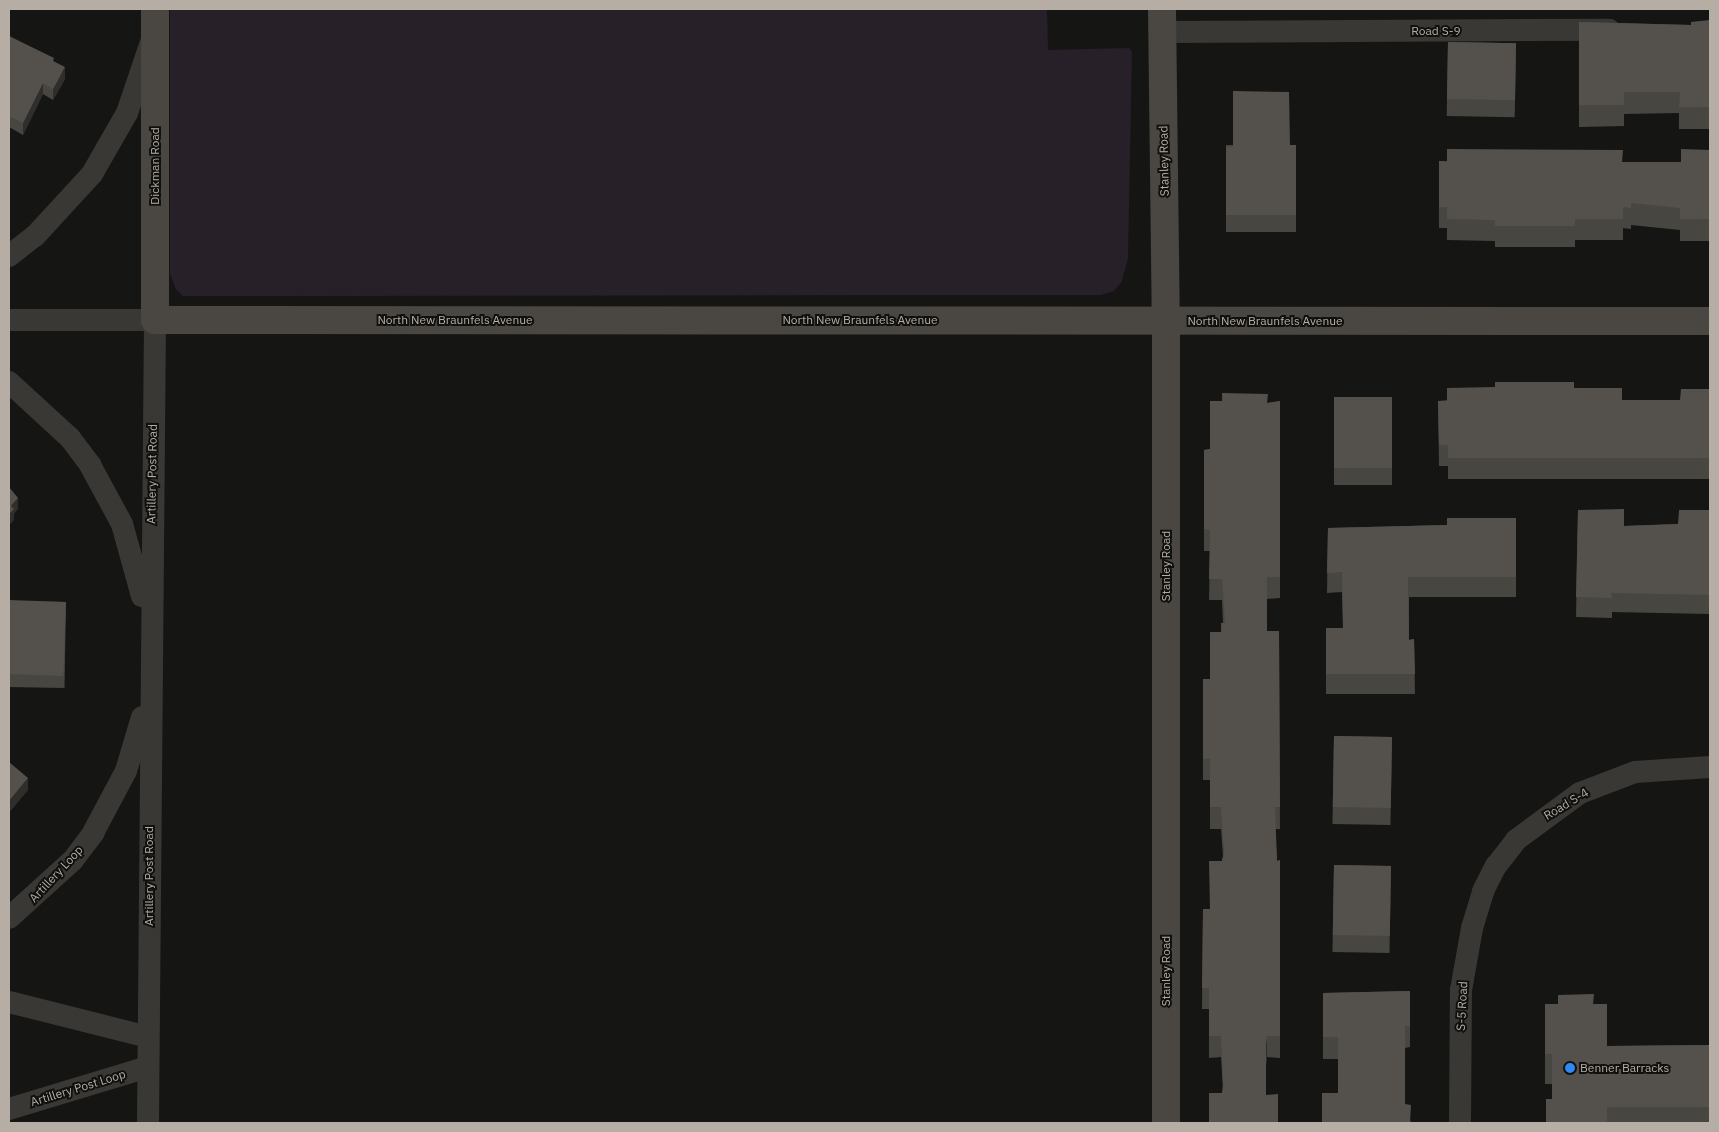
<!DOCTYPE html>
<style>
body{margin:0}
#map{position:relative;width:1719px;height:1132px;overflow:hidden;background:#151513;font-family:"IBM Plex Sans",sans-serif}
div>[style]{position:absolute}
.green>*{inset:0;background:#282028}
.street>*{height:22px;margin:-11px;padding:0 11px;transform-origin:11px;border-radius:11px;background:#3a3834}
.secondary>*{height:28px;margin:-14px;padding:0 14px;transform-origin:14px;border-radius:14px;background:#4a4742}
.wall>*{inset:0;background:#484641;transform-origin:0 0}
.shaded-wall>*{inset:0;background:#2f2e2a}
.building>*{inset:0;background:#54514c;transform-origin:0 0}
.dots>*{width:14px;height:14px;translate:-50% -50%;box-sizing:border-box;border:2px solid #10100e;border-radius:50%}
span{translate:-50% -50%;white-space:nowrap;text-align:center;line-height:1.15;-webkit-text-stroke:4px #10100e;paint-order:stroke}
.street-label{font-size:12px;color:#b6aea5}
.poi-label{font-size:12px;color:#b6aea5}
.left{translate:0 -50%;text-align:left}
.frame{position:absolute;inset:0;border:10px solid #b6aea5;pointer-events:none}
</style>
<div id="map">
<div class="green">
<i style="clip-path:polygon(170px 9px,1047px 9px,1048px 50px,1129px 48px,1132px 52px,1128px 258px,1122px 281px,1114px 291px,1100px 295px,183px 296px,176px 289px,170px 274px)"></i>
</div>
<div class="street">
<i style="left:1162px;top:32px;width:447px;rotate:-0.3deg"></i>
<i style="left:9px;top:256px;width:33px;rotate:-38deg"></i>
<i style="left:35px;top:236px;width:84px;rotate:-47.4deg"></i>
<i style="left:92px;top:174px;width:70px;rotate:-60.2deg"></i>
<i style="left:127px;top:113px;width:72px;rotate:-71.3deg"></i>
<i style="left:9px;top:320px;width:146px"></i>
<i style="left:155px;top:320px;width:803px;rotate:90.5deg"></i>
<i style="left:9px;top:382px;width:83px;rotate:42.6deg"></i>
<i style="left:70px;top:438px;width:34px;rotate:53deg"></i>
<i style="left:90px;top:465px;width:67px;rotate:61.5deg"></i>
<i style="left:122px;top:524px;width:75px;rotate:74.5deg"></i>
<i style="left:9px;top:918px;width:86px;rotate:-42.2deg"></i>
<i style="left:73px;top:860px;width:34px;rotate:-53deg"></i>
<i style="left:93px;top:833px;width:70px;rotate:-62deg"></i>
<i style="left:126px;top:771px;width:56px;rotate:-73.5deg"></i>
<i style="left:9px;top:1002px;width:143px;rotate:14.1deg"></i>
<i style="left:9px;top:1109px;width:145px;rotate:-16.8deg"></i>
<i style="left:1460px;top:1123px;width:133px;rotate:-89.6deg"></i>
<i style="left:1461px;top:990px;width:63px;rotate:-79.9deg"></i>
<i style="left:1472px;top:928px;width:39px;rotate:-73deg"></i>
<i style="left:1483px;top:891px;width:28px;rotate:-63deg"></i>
<i style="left:1496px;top:866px;width:33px;rotate:-52deg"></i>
<i style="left:1516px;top:840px;width:79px;rotate:-36.3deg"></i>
<i style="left:1580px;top:793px;width:59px;rotate:-20.9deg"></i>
<i style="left:1635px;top:772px;width:75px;rotate:-3.8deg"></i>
</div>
<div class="secondary">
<i style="left:155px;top:9px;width:311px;rotate:90deg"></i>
<i style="left:155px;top:320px;width:1555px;rotate:0.04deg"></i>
<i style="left:1162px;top:9px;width:312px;rotate:89.3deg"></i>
<i style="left:1166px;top:321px;width:802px;rotate:90deg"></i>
</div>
<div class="wall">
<i style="clip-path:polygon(1710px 20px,1710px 129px,1679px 129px,1679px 113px,1624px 114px,1624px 126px,1579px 127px,1579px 22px,1691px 25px)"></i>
<i style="clip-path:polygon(9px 36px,54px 61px,65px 79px,53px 100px,43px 94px,23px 135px,9px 127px)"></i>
<i style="left:1448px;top:42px;width:68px;height:74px;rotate:1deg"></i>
<i style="left:1296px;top:145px;width:87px;height:70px;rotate:90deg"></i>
<i style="clip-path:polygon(1710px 150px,1710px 241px,1680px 241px,1680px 230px,1631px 225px,1631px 229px,1623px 228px,1623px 240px,1575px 240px,1575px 247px,1495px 247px,1495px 241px,1447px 240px,1447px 228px,1439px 228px,1439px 161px,1623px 162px,1681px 162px)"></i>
<i style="clip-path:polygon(1574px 388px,1622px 400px,1680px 400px,1710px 389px,1710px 479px,1448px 479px,1448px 466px,1439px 466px,1438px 401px)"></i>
<i style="clip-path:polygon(1222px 393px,1268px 403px,1280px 401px,1280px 598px,1267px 599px,1267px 631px,1279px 631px,1280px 829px,1275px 829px,1277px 861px,1280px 860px,1280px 1058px,1267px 1057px,1266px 1065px,1266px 1095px,1278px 1123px,1222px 1093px,1223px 1090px,1221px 1057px,1209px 1058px,1209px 1009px,1202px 1009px,1203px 909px,1210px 909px,1223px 856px,1221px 829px,1210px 829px,1210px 780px,1203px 780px,1203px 679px,1210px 679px,1221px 632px,1221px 623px,1223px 623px,1222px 600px,1209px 600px,1210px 551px,1204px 551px,1204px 450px,1210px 449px,1222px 401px)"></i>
<i style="left:1392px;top:397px;width:88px;height:58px;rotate:90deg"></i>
<i style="clip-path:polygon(1578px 510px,1624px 526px,1678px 524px,1710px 510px,1710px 614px,1612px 612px,1612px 618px,1576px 617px)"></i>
<i style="clip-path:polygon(1516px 518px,1516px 597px,1409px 597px,1409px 640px,1414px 639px,1415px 694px,1326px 694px,1326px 628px,1343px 628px,1342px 592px,1327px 593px,1328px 528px,1447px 525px)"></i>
<i style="left:66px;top:602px;width:86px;height:57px;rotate:91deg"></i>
<i style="left:1392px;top:737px;width:88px;height:58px;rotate:91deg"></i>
<i style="left:1334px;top:865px;width:57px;height:87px;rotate:1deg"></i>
<i style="clip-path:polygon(1410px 991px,1410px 1047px,1405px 1048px,1405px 1104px,1411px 1123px,1338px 1093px,1338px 1059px,1323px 1059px,1323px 993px)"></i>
<i style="clip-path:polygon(1545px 1004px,1594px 1004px,1607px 1046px,1710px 1045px,1710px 1123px,1546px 1123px,1552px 1099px,1552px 1084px,1545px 1084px)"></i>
</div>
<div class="shaded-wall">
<i style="clip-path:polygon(65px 67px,65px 79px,53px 100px,53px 89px)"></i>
<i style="clip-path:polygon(43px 83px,43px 94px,23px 135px,23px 123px)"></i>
<i style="clip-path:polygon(18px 498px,18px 509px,14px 514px,14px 520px,9px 525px,9px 514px,11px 506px)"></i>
<i style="clip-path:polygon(28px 778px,28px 790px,9px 813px,9px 801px)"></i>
<i style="clip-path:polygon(1267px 1036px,1267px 1057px,1266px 1065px,1266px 1044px)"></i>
</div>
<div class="building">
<i style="clip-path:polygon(1710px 20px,1710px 107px,1679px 107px,1680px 92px,1624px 92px,1624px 105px,1579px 105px,1579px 22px,1691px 25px,1691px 22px)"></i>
<i style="clip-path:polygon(9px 36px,54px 58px,53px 61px,65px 67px,53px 89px,43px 83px,23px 123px,9px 116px)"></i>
<i style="left:1448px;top:42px;width:68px;height:57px;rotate:1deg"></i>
<i style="clip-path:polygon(1233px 91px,1289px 92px,1290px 145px,1296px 145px,1296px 215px,1226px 215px,1226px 147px,1233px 147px)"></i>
<i style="clip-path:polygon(1447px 149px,1623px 150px,1622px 162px,1681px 162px,1681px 149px,1710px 150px,1710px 219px,1680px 219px,1680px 208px,1631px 203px,1631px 208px,1623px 207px,1623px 219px,1575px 219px,1575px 226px,1495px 226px,1495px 220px,1447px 219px,1447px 207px,1439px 207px,1439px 161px,1447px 162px)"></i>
<i style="clip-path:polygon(1495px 382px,1574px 382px,1574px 388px,1622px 388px,1622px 400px,1680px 400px,1681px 389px,1710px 389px,1710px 458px,1448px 458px,1448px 445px,1439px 445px,1438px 401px,1447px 401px,1447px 388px,1495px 387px)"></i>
<i style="clip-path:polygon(1222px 393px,1268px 394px,1267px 403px,1280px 401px,1280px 577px,1267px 577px,1267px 631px,1279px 631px,1280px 807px,1275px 807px,1277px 861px,1280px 860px,1280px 1036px,1267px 1036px,1266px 1044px,1266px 1095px,1278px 1094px,1278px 1123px,1209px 1123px,1209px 1093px,1222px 1093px,1223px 1085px,1221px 1036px,1209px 1036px,1209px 988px,1202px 988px,1203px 909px,1210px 909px,1209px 861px,1222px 861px,1224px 852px,1221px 807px,1210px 807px,1210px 759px,1203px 759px,1203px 679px,1210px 679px,1210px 632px,1222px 632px,1221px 623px,1225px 623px,1222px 579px,1209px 579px,1210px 530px,1204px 529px,1204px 450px,1210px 449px,1210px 401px,1223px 401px)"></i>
<i style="left:1392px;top:397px;width:71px;height:58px;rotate:90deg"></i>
<i style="clip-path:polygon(9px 487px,18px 498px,11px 506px,14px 509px,9px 514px)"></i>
<i style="clip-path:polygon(1624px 509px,1624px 526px,1678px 524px,1679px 510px,1710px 510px,1710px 595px,1611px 593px,1612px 598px,1576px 597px,1578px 510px)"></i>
<i style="clip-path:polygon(1447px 518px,1516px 518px,1516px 577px,1408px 577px,1409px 640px,1414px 639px,1415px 674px,1326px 674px,1326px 628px,1343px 628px,1342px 572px,1327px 573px,1328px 528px,1447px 525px)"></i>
<i style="left:66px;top:602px;width:74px;height:57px;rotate:92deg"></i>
<i style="left:1392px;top:737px;width:71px;height:58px;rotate:91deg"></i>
<i style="clip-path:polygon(9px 762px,28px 778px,9px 801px)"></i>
<i style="left:1334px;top:865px;width:57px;height:70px;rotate:1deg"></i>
<i style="clip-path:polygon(1410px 991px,1410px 1026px,1405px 1026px,1405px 1104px,1411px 1105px,1410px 1123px,1322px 1123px,1322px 1093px,1338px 1093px,1338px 1037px,1323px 1037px,1323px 993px)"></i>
<i style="clip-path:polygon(1594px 994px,1593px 1004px,1607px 1004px,1607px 1046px,1710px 1045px,1710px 1107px,1607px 1107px,1607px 1123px,1546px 1123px,1546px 1099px,1552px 1099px,1552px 1054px,1545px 1054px,1545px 1004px,1558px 1004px,1558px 995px)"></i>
</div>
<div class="dots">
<i style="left:1570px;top:1068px;background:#2d8af4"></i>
</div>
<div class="street-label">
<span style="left:1436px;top:31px">Road S-9</span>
<span style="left:1164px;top:161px;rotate:-91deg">Stanley Road</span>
<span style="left:155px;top:166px;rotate:-90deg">Dickman Road</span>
<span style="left:455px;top:320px">North New Braunfels Avenue</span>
<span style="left:860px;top:320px">North New Braunfels Avenue</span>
<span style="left:1265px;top:321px">North New Braunfels Avenue</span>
<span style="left:152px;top:474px;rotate:-89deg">Artillery Post Road</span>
<span style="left:1166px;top:566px;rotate:-90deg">Stanley Road</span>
<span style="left:1566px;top:804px;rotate:-31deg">Road S-4</span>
<span style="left:56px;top:874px;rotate:-47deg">Artillery Loop</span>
<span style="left:149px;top:876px;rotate:-90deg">Artillery Post Road</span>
<span style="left:1166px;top:971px;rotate:-90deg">Stanley Road</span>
<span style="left:1462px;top:1006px;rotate:-87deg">S-5 Road</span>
<span style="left:78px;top:1088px;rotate:-17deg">Artillery Post Loop</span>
</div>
<div class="poi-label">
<span class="left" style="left:1580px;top:1068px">Benner Barracks</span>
</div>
<div class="frame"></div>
</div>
